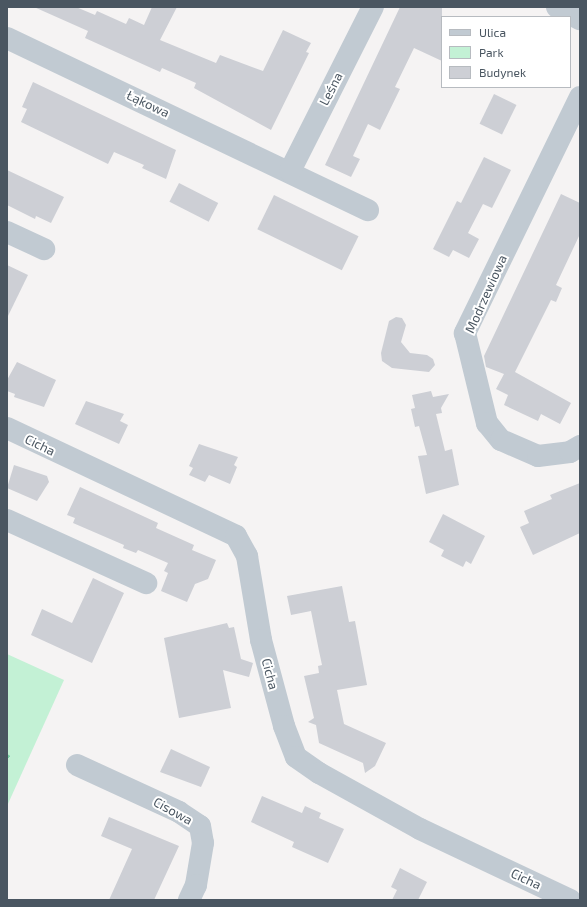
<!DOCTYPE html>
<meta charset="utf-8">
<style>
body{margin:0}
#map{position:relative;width:587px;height:907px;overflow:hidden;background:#f5f3f3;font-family:"Exo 2",sans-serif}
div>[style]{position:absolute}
.green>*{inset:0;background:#c3f1d5}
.building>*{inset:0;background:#cdcfd5;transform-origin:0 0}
.path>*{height:2.5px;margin-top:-1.25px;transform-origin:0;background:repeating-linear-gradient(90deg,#7ad0a6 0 3px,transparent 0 5px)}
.minor>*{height:22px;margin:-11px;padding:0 11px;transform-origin:11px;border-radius:11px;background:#c1cad2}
span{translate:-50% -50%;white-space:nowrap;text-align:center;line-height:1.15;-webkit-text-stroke:4px #fff;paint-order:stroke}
.street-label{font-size:13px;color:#4a5661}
.frame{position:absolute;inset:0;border:8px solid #4a5661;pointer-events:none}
.legend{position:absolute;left:441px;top:16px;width:130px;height:72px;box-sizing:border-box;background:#fff;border:1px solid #b7bbc0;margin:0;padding:5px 7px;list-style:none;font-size:12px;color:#4a5661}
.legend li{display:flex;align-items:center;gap:8px;height:20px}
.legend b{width:20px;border:1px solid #b7bbc0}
</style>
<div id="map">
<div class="green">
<i style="clip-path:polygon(7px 654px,64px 680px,7px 806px)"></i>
</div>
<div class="building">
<i style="clip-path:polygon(34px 7px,76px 7px,95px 15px,97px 11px,126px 24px,129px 18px,144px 25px,152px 7px,177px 7px,160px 40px,216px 63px,220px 55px,263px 71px,283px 30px,311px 43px,306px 52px,309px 53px,271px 130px,194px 88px,196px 83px,162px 68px,160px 72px,85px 38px,88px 31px)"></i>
<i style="clip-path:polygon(400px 7px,442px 7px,442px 61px,414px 48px,395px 87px,400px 89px,380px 130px,368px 124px,353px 156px,360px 159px,351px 177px,325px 165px)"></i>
<i style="clip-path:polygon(33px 82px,176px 150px,166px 179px,142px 168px,144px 165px,114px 152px,108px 164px,21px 122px,27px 109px,22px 107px)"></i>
<i style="left:494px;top:94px;width:25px;height:33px;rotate:26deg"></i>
<i style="clip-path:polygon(484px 157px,511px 170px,492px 208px,483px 204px,468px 233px,479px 239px,469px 258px,453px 250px,449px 257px,433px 249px,457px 201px,461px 203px)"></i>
<i style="clip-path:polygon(7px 170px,64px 197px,51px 223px,36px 216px,35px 219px,7px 205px)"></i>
<i style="left:179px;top:183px;width:44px;height:21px;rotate:27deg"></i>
<i style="clip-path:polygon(561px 194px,580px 203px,580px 234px,556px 285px,562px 288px,556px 302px,551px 300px,515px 372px,571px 403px,560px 424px,541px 414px,538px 421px,504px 405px,508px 395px,496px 389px,504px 374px,486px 367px,484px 356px)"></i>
<i style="left:274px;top:195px;width:94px;height:38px;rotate:26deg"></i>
<i style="clip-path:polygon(7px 265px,28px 275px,7px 318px)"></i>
<i style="clip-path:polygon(396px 317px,402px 318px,406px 325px,401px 342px,410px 353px,427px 355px,433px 359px,435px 365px,429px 372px,392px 368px,382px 361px,381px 353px,389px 321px)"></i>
<i style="clip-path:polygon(17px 362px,56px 380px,44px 407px,14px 397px,15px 394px,7px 391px,7px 380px)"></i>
<i style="clip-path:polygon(431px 391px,433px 397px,449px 394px,441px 408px,442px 413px,436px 414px,445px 451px,452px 449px,459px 485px,426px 494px,418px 456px,427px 455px,419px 426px,415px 427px,411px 409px,415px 408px,412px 395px)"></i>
<i style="clip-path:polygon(86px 401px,124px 414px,120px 421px,128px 425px,119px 444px,75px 424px)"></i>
<i style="clip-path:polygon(199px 444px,238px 457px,234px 465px,237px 467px,230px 484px,209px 475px,205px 482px,189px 475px,193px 468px,189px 466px)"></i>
<i style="clip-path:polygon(14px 465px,47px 476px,49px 482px,37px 501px,7px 488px)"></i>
<i style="clip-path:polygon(580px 483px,580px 533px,533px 555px,520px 527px,529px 523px,524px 511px,552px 499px,550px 495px)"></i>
<i style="clip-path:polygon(80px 487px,158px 523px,156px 528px,194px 545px,192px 550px,216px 560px,208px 579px,195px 584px,187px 602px,161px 591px,168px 573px,164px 571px,168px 563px,138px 550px,136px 553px,123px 548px,124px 545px,73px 523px,75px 518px,67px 515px)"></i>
<i style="clip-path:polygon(443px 514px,485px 536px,471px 564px,466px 561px,463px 567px,441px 556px,444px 550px,429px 542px)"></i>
<i style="clip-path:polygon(93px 578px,124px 593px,92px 663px,31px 635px,42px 609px,72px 623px)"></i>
<i style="clip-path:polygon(342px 586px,349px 622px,355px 621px,367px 685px,337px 690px,344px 724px,386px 743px,375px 766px,365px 773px,363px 763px,319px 743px,316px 725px,308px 722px,314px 718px,304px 676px,319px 673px,318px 666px,322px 665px,319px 651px,311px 611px,291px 615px,287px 596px)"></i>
<i style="clip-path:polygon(227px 623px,229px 628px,234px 627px,241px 659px,253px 663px,249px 677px,223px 670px,231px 708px,179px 718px,164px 638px)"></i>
<i style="clip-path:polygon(171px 749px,210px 767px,201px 787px,160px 772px)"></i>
<i style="clip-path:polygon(262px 796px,302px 813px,305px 806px,321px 813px,319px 818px,344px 829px,328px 863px,292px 847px,294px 842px,251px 822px)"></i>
<i style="clip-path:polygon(109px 817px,179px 846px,154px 900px,109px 900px,132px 849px,101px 836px)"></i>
<i style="clip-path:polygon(400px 868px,427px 882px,418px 900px,392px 900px,397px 890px,391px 887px)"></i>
</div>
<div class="path">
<i style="left:7px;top:755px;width:4px;rotate:34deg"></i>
</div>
<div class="minor">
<i style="left:557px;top:7px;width:26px;rotate:28deg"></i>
<i style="left:7px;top:38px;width:400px;rotate:25.5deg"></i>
<i style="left:580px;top:97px;width:263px;rotate:116deg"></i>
<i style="left:465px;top:333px;width:93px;rotate:76.3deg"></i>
<i style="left:487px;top:423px;width:22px;rotate:51deg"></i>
<i style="left:501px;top:440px;width:40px;rotate:23.4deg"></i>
<i style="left:538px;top:456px;width:32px;rotate:-7deg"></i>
<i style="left:570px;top:452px;width:12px;rotate:-31deg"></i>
<i style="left:290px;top:171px;width:184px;rotate:-63.2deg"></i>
<i style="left:7px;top:232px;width:41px;rotate:24.7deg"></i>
<i style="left:7px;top:428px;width:253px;rotate:25.2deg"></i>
<i style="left:236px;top:536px;width:23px;rotate:61deg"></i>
<i style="left:247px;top:556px;width:85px;rotate:80.5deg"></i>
<i style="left:261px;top:640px;width:89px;rotate:75deg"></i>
<i style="left:284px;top:726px;width:33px;rotate:69deg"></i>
<i style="left:296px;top:757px;width:28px;rotate:35deg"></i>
<i style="left:319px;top:773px;width:115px;rotate:29deg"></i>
<i style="left:420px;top:829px;width:166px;rotate:25.3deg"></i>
<i style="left:7px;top:520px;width:153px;rotate:24.4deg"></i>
<i style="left:77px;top:765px;width:112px;rotate:24.7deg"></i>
<i style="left:179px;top:812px;width:25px;rotate:34deg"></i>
<i style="left:200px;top:826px;width:17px;rotate:80deg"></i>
<i style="left:203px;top:843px;width:43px;rotate:99.5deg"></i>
<i style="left:196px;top:885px;width:17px;rotate:115deg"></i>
</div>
<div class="street-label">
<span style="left:331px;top:89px;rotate:-63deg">Leśna</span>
<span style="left:148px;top:104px;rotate:25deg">Łąkowa</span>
<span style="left:486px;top:294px;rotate:-66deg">Modrzewiowa</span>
<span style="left:40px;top:445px;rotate:26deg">Cicha</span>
<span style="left:270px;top:674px;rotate:75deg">Cicha</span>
<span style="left:173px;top:811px;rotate:29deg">Cisowa</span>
<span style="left:526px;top:879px;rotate:25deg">Cicha</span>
</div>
<div class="frame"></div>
<ul class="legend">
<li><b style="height:5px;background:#c1cad2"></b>Ulica</li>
<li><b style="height:11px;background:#c3f1d5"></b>Park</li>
<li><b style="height:11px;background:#cdcfd5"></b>Budynek</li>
</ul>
</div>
